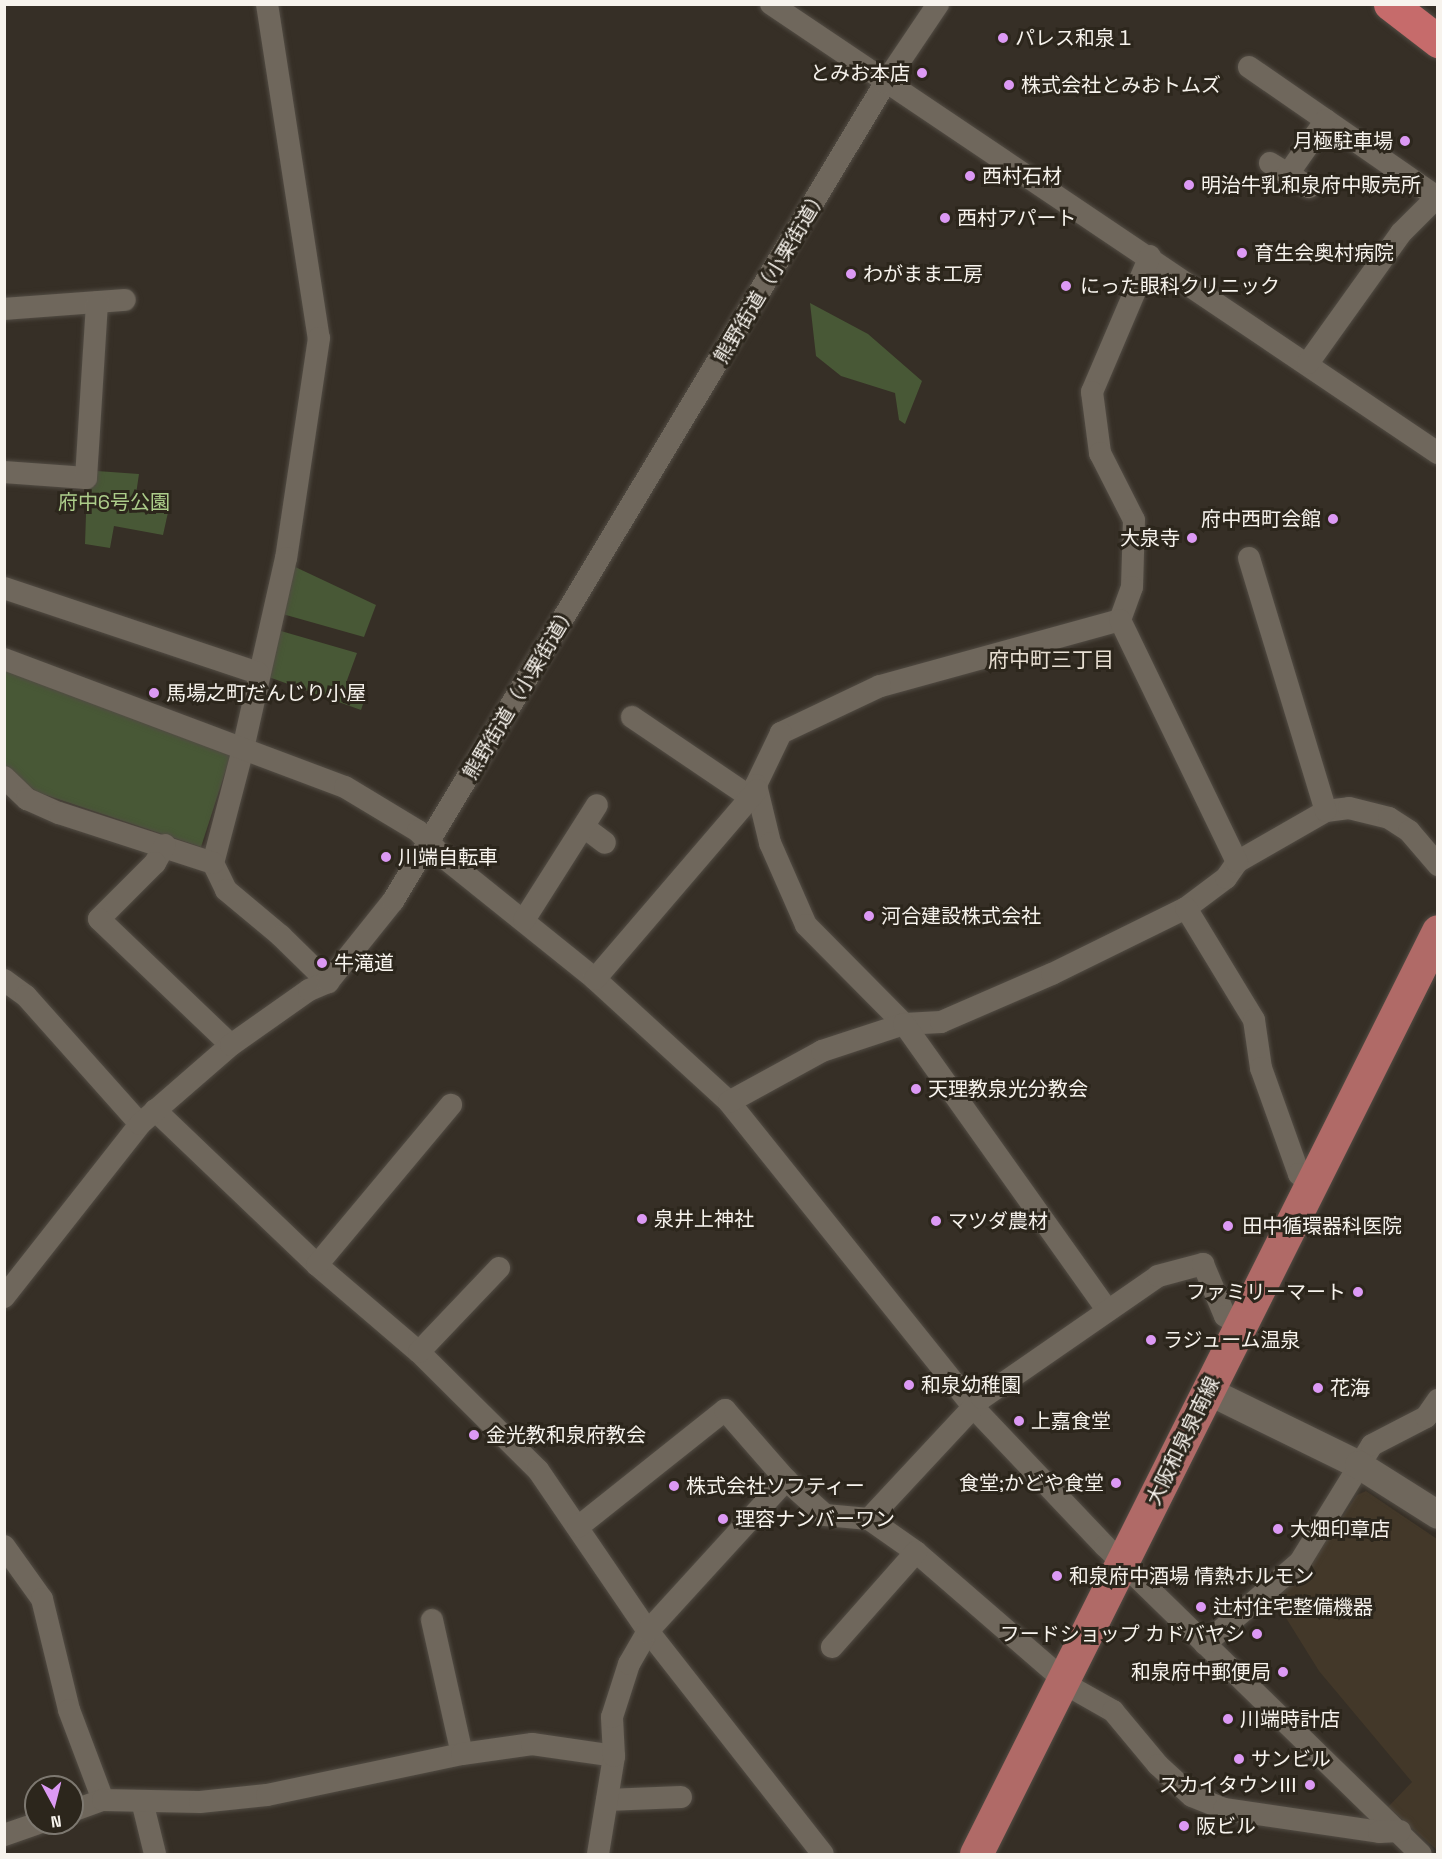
<!DOCTYPE html>
<meta charset="utf-8">
<style>
body{margin:0}
#map{position:relative;width:1442px;height:1859px;overflow:hidden;background:#362f26;font-family:"Space Grotesk","Noto Sans JP",sans-serif}
div>[style]{position:absolute}
.built>*{inset:0;background:#433829}
.green>*{inset:0;background:#485836}
.roads{filter:drop-shadow(0 0 2px #524c44) drop-shadow(0 0 2px #524c44)}
.minor>*{height:22px;margin:-11px;padding:0 11px;transform-origin:11px;border-radius:11px;background:#6f675c}
.tertiary>*{height:28px;margin:-14px;padding:0 14px;transform-origin:14px;border-radius:14px;background:#6f675c}
.primary>*{height:33px;margin:-16.5px;padding:0 16.5px;transform-origin:16.5px;border-radius:16.5px;background:#b06a67}
.trunk>*{height:33px;margin:-16.5px;padding:0 16.5px;transform-origin:16.5px;border-radius:16.5px;background:#c66b6b}
.dots>*{width:16px;height:16px;translate:-50% -50%;box-sizing:border-box;border:3px solid #2c261c;border-radius:50%}
span{translate:-50% -50%;white-space:nowrap;text-align:center;line-height:1.15;-webkit-text-stroke:6px #2c261c;paint-order:stroke}
.poi-label{font-size:20px;color:#f7f3ed}
.left{translate:0 -50%;text-align:left}
.right{translate:-100% -50%;text-align:right}
.street-label{font-size:20px;color:#f7f3ed}
.park-label{font-size:20px;color:#accd8a}
.neighbourhood-label{font-size:21px;color:#e8dfd3}
.frame{position:absolute;inset:0;border:6px solid #f7f3ed;pointer-events:none}
.north{position:absolute;left:24px;top:1775px;width:60px;height:60px;box-sizing:border-box;background:#2c261c;border:2px solid #7d7870;border-radius:50%;rotate:173deg;font-size:16px;font-weight:700;line-height:24px;text-align:center;color:#f7f3ed}
.north::after{content:'';display:block;margin:auto;width:21px;height:27px;background:#dc99f4;clip-path:polygon(50% 0,100% 100%,50% 72%,0 100%)}
</style>
<div id="map">
<div class="built">
<i style="clip-path:polygon(1366px 1491px,1437px 1539px,1437px 1850px,1388px 1807px,1412px 1782px,1319px 1671px,1273px 1597px,1309px 1567px,1357px 1495px)"></i>
</div>
<div class="green">
<i style="clip-path:polygon(810px 303px,868px 334px,922px 381px,905px 424px,899px 420px,895px 393px,841px 376px,816px 356px)"></i>
<i style="clip-path:polygon(97px 471px,139px 474px,136px 494px,171px 499px,163px 535px,114px 526px,110px 548px,85px 544px,87px 486px,95px 486px)"></i>
<i style="clip-path:polygon(291px 565px,376px 605px,364px 637px,279px 613px)"></i>
<i style="clip-path:polygon(274px 629px,357px 653px,346px 683px,367px 692px,361px 710px,263px 675px)"></i>
<i style="clip-path:polygon(5px 669px,233px 748px,201px 847px,37px 792px,5px 768px)"></i>
</div>
<div class="roads">
<div class="minor">
<i style="left:267px;top:4px;width:338px;rotate:81.2deg"></i>
<i style="left:319px;top:338px;width:222px;rotate:98.5deg"></i>
<i style="left:286px;top:558px;width:196px;rotate:102.7deg"></i>
<i style="left:243px;top:749px;width:118px;rotate:104.7deg"></i>
<i style="left:213px;top:863px;width:30px;rotate:64deg"></i>
<i style="left:226px;top:890px;width:72px;rotate:39.9deg"></i>
<i style="left:281px;top:936px;width:66px;rotate:44.4deg"></i>
<i style="left:771px;top:4px;width:804px;rotate:33.95deg"></i>
<i style="left:1249px;top:67px;width:229px;rotate:34.7deg"></i>
<i style="left:1270px;top:163px;width:46px;rotate:31.6deg"></i>
<i style="left:1288px;top:174px;width:66px;rotate:-54.9deg"></i>
<i style="left:1150px;top:256px;width:148px;rotate:113.1deg"></i>
<i style="left:1092px;top:392px;width:62px;rotate:82.5deg"></i>
<i style="left:1100px;top:453px;width:75px;rotate:63.1deg"></i>
<i style="left:1134px;top:520px;width:67px;rotate:91.7deg"></i>
<i style="left:1132px;top:587px;width:35px;rotate:110deg"></i>
<i style="left:1120px;top:620px;width:249px;rotate:164.6deg"></i>
<i style="left:880px;top:686px;width:110px;rotate:154.6deg"></i>
<i style="left:781px;top:733px;width:58px;rotate:115.7deg"></i>
<i style="left:756px;top:785px;width:60px;rotate:76.4deg"></i>
<i style="left:770px;top:843px;width:90px;rotate:66.3deg"></i>
<i style="left:806px;top:925px;width:139px;rotate:45.3deg"></i>
<i style="left:904px;top:1024px;width:37px;rotate:-3deg"></i>
<i style="left:941px;top:1022px;width:121px;rotate:-23.4deg"></i>
<i style="left:1052px;top:974px;width:149px;rotate:-26.2deg"></i>
<i style="left:1186px;top:908px;width:50px;rotate:-36.9deg"></i>
<i style="left:1226px;top:878px;width:19px;rotate:-55deg"></i>
<i style="left:1237px;top:862px;width:103px;rotate:-29.8deg"></i>
<i style="left:1326px;top:811px;width:23px;rotate:-7deg"></i>
<i style="left:1349px;top:808px;width:41px;rotate:14deg"></i>
<i style="left:1389px;top:818px;width:24px;rotate:33deg"></i>
<i style="left:1409px;top:831px;width:45px;rotate:49.5deg"></i>
<i style="left:4px;top:309px;width:121px;rotate:-4.3deg"></i>
<i style="left:1308px;top:363px;width:160px;rotate:-54.4deg"></i>
<i style="left:1401px;top:233px;width:52px;rotate:-45deg"></i>
<i style="left:4px;top:472px;width:82px;rotate:4.2deg"></i>
<i style="left:86px;top:478px;width:176px;rotate:-86.4deg"></i>
<i style="left:1249px;top:558px;width:264px;rotate:73.1deg"></i>
<i style="left:4px;top:588px;width:268px;rotate:18.5deg"></i>
<i style="left:1120px;top:620px;width:269px;rotate:64.2deg"></i>
<i style="left:4px;top:659px;width:364px;rotate:20.6deg"></i>
<i style="left:345px;top:787px;width:85px;rotate:31.1deg"></i>
<i style="left:418px;top:831px;width:33px;rotate:46deg"></i>
<i style="left:441px;top:855px;width:198px;rotate:38.8deg"></i>
<i style="left:595px;top:979px;width:182px;rotate:42.5deg"></i>
<i style="left:729px;top:1102px;width:393px;rotate:51.3deg"></i>
<i style="left:975px;top:1409px;width:189px;rotate:46.5deg"></i>
<i style="left:1105px;top:1546px;width:441px;rotate:44.3deg"></i>
<i style="left:632px;top:717px;width:143px;rotate:34.1deg"></i>
<i style="left:4px;top:777px;width:32px;rotate:44deg"></i>
<i style="left:27px;top:799px;width:35px;rotate:24deg"></i>
<i style="left:59px;top:813px;width:162px;rotate:18deg"></i>
<i style="left:584px;top:827px;width:26px;rotate:37deg"></i>
<i style="left:165px;top:845px;width:21px;rotate:119deg"></i>
<i style="left:155px;top:863px;width:79px;rotate:135deg"></i>
<i style="left:99px;top:919px;width:182px;rotate:43.7deg"></i>
<i style="left:1186px;top:908px;width:131px;rotate:58.7deg"></i>
<i style="left:1254px;top:1020px;width:49px;rotate:81.7deg"></i>
<i style="left:1261px;top:1068px;width:113px;rotate:70.3deg"></i>
<i style="left:1299px;top:1174px;width:17px;rotate:45deg"></i>
<i style="left:524px;top:920px;width:136px;rotate:-57.6deg"></i>
<i style="left:595px;top:979px;width:249px;rotate:-49.4deg"></i>
<i style="left:4px;top:980px;width:27px;rotate:36deg"></i>
<i style="left:26px;top:996px;width:171px;rotate:48.3deg"></i>
<i style="left:729px;top:1102px;width:106px;rotate:-28.7deg"></i>
<i style="left:822px;top:1051px;width:86px;rotate:-18.2deg"></i>
<i style="left:904px;top:1024px;width:351px;rotate:54.6deg"></i>
<i style="left:155px;top:1110px;width:224px;rotate:43.7deg"></i>
<i style="left:317px;top:1265px;width:134px;rotate:40.5deg"></i>
<i style="left:419px;top:1352px;width:168px;rotate:44.8deg"></i>
<i style="left:538px;top:1470px;width:195px;rotate:55.7deg"></i>
<i style="left:648px;top:1631px;width:283px;rotate:51.9deg"></i>
<i style="left:317px;top:1265px;width:209px;rotate:-50.1deg"></i>
<i style="left:4px;top:1297px;width:220px;rotate:-51.8deg"></i>
<i style="left:140px;top:1124px;width:121px;rotate:-41deg"></i>
<i style="left:231px;top:1045px;width:95px;rotate:-35.2deg"></i>
<i style="left:309px;top:990px;width:21px;rotate:-23deg"></i>
<i style="left:328px;top:982px;width:104px;rotate:-51.3deg"></i>
<i style="left:393px;top:901px;width:955px;rotate:-58.97deg"></i>
<i style="left:885px;top:83px;width:95px;rotate:-56.1deg"></i>
<i style="left:419px;top:1352px;width:116px;rotate:-46.4deg"></i>
<i style="left:869px;top:1519px;width:166px;rotate:-47deg"></i>
<i style="left:982px;top:1398px;width:214px;rotate:-34.7deg"></i>
<i style="left:1158px;top:1276px;width:47px;rotate:-14.9deg"></i>
<i style="left:1203px;top:1264px;width:56px;rotate:67.1deg"></i>
<i style="left:1225px;top:1316px;width:17px;rotate:25deg"></i>
<i style="left:578px;top:1527px;width:188px;rotate:-38.5deg"></i>
<i style="left:725px;top:1410px;width:93px;rotate:48.9deg"></i>
<i style="left:786px;top:1480px;width:52px;rotate:41.9deg"></i>
<i style="left:825px;top:1515px;width:44px;rotate:5.2deg"></i>
<i style="left:869px;top:1519px;width:57px;rotate:35.1deg"></i>
<i style="left:916px;top:1552px;width:209px;rotate:40.9deg"></i>
<i style="left:1074px;top:1689px;width:45px;rotate:29.4deg"></i>
<i style="left:1113px;top:1711px;width:70px;rotate:50.2deg"></i>
<i style="left:1158px;top:1765px;width:46px;rotate:42.4deg"></i>
<i style="left:1192px;top:1796px;width:35px;rotate:22deg"></i>
<i style="left:1224px;top:1809px;width:157px;rotate:8.4deg"></i>
<i style="left:1379px;top:1832px;width:21px;rotate:-3deg"></i>
<i style="left:4px;top:1546px;width:65px;rotate:54.4deg"></i>
<i style="left:42px;top:1599px;width:114px;rotate:76.3deg"></i>
<i style="left:69px;top:1710px;width:96px;rotate:69.3deg"></i>
<i style="left:432px;top:1620px;width:137px;rotate:77.4deg"></i>
<i style="left:1205px;top:1644px;width:125px;rotate:-40.8deg"></i>
<i style="left:1300px;top:1562px;width:137px;rotate:-58.4deg"></i>
<i style="left:1372px;top:1445px;width:61px;rotate:-27.4deg"></i>
<i style="left:1426px;top:1417px;width:21px;rotate:-55deg"></i>
<i style="left:832px;top:1647px;width:127px;rotate:-48.5deg"></i>
<i style="left:607px;top:1800px;width:74px;rotate:-2.3deg"></i>
<i style="left:142px;top:1801px;width:55px;rotate:76.2deg"></i>
<i style="left:72px;top:1811px;width:33px;rotate:-20deg"></i>
<i style="left:103px;top:1800px;width:97px;rotate:1.2deg"></i>
<i style="left:200px;top:1802px;width:67px;rotate:-6deg"></i>
<i style="left:267px;top:1795px;width:199px;rotate:-11.9deg"></i>
<i style="left:462px;top:1754px;width:71px;rotate:-8.1deg"></i>
<i style="left:532px;top:1744px;width:83px;rotate:8.3deg"></i>
<i style="left:4px;top:1835px;width:37px;rotate:-19deg"></i>
<i style="left:598px;top:1854px;width:99px;rotate:-80.7deg"></i>
<i style="left:614px;top:1756px;width:39px;rotate:-93deg"></i>
<i style="left:612px;top:1717px;width:56px;rotate:-72.2deg"></i>
<i style="left:629px;top:1664px;width:38px;rotate:-60deg"></i>
<i style="left:648px;top:1631px;width:205px;rotate:-47.6deg"></i>
</div>
<div class="tertiary">
<i style="left:1208px;top:1391px;width:168px;rotate:26.1deg"></i>
<i style="left:1359px;top:1465px;width:93px;rotate:32.3deg"></i>
</div>
<div class="primary">
<i style="left:976px;top:1854px;width:1032px;rotate:-63.41deg"></i>
</div>
<div class="trunk">
<i style="left:1390px;top:4px;width:61px;rotate:37.6deg"></i>
</div>
</div>
<div class="dots">
<i style="left:1003px;top:38px;background:#dc99f4"></i>
<i style="left:922px;top:73px;background:#dc99f4"></i>
<i style="left:1009px;top:85px;background:#dc99f4"></i>
<i style="left:1405px;top:141px;background:#dc99f4"></i>
<i style="left:970px;top:176px;background:#dc99f4"></i>
<i style="left:1189px;top:185px;background:#dc99f4"></i>
<i style="left:945px;top:218px;background:#dc99f4"></i>
<i style="left:1242px;top:253px;background:#dc99f4"></i>
<i style="left:851px;top:274px;background:#dc99f4"></i>
<i style="left:1066px;top:286px;background:#dc99f4"></i>
<i style="left:1333px;top:519px;background:#dc99f4"></i>
<i style="left:1192px;top:538px;background:#dc99f4"></i>
<i style="left:154px;top:693px;background:#dc99f4"></i>
<i style="left:386px;top:857px;background:#dc99f4"></i>
<i style="left:869px;top:916px;background:#dc99f4"></i>
<i style="left:322px;top:963px;background:#dc99f4"></i>
<i style="left:916px;top:1089px;background:#dc99f4"></i>
<i style="left:642px;top:1219px;background:#dc99f4"></i>
<i style="left:936px;top:1221px;background:#dc99f4"></i>
<i style="left:1228px;top:1226px;background:#dc99f4"></i>
<i style="left:1358px;top:1292px;background:#dc99f4"></i>
<i style="left:1151px;top:1340px;background:#dc99f4"></i>
<i style="left:909px;top:1385px;background:#dc99f4"></i>
<i style="left:1318px;top:1388px;background:#dc99f4"></i>
<i style="left:1019px;top:1421px;background:#dc99f4"></i>
<i style="left:474px;top:1435px;background:#dc99f4"></i>
<i style="left:1116px;top:1483px;background:#dc99f4"></i>
<i style="left:674px;top:1486px;background:#dc99f4"></i>
<i style="left:723px;top:1519px;background:#dc99f4"></i>
<i style="left:1278px;top:1529px;background:#dc99f4"></i>
<i style="left:1057px;top:1576px;background:#dc99f4"></i>
<i style="left:1201px;top:1607px;background:#dc99f4"></i>
<i style="left:1257px;top:1634px;background:#dc99f4"></i>
<i style="left:1283px;top:1672px;background:#dc99f4"></i>
<i style="left:1228px;top:1719px;background:#dc99f4"></i>
<i style="left:1239px;top:1759px;background:#dc99f4"></i>
<i style="left:1310px;top:1785px;background:#dc99f4"></i>
<i style="left:1184px;top:1826px;background:#dc99f4"></i>
</div>
<div class="poi-label">
<span class="left" style="left:1015px;top:38px">パレス和泉１</span>
<span class="right" style="left:910px;top:73px">とみお本店</span>
<span class="left" style="left:1021px;top:85px">株式会社とみおトムズ</span>
<span class="right" style="left:1393px;top:141px">月極駐車場</span>
<span class="left" style="left:982px;top:176px">西村石材</span>
<span class="left" style="left:1201px;top:185px">明治牛乳和泉府中販売所</span>
<span class="left" style="left:957px;top:218px">西村アパート</span>
<span class="left" style="left:1254px;top:253px">育生会奥村病院</span>
<span class="left" style="left:863px;top:274px">わがまま工房</span>
<span class="left" style="left:1080px;top:286px">にった眼科クリニック</span>
<span class="right" style="left:1321px;top:519px">府中西町会館</span>
<span class="right" style="left:1180px;top:538px">大泉寺</span>
<span class="left" style="left:166px;top:693px">馬場之町だんじり小屋</span>
<span class="left" style="left:398px;top:857px">川端自転車</span>
<span class="left" style="left:881px;top:916px">河合建設株式会社</span>
<span class="left" style="left:334px;top:963px">牛滝道</span>
<span class="left" style="left:928px;top:1089px">天理教泉光分教会</span>
<span class="left" style="left:654px;top:1219px">泉井上神社</span>
<span class="left" style="left:948px;top:1221px">マツダ農材</span>
<span class="left" style="left:1242px;top:1226px">田中循環器科医院</span>
<span class="right" style="left:1346px;top:1292px">ファミリーマート</span>
<span class="left" style="left:1163px;top:1340px">ラジューム温泉</span>
<span class="left" style="left:921px;top:1385px">和泉幼稚園</span>
<span class="left" style="left:1330px;top:1388px">花海</span>
<span class="left" style="left:1031px;top:1421px">上嘉食堂</span>
<span class="left" style="left:486px;top:1435px">金光教和泉府教会</span>
<span class="right" style="left:1104px;top:1483px">食堂;かどや食堂</span>
<span class="left" style="left:686px;top:1486px">株式会社ソフティー</span>
<span class="left" style="left:735px;top:1519px">理容ナンバーワン</span>
<span class="left" style="left:1290px;top:1529px">大畑印章店</span>
<span class="left" style="left:1069px;top:1576px">和泉府中酒場 情熱ホルモン</span>
<span class="left" style="left:1213px;top:1607px">辻村住宅整備機器</span>
<span class="right" style="left:1245px;top:1634px">フードショップ カドバヤシ</span>
<span class="right" style="left:1271px;top:1672px">和泉府中郵便局</span>
<span class="left" style="left:1240px;top:1719px">川端時計店</span>
<span class="left" style="left:1251px;top:1759px">サンビル</span>
<span class="right" style="left:1298px;top:1785px">スカイタウンⅢ</span>
<span class="left" style="left:1196px;top:1826px">阪ビル</span>
</div>
<div class="street-label">
<span style="left:771px;top:276px;rotate:-59deg">熊野街道（小栗街道）</span>
<span style="left:520px;top:692px;rotate:-59deg">熊野街道（小栗街道）</span>
<span style="left:1183px;top:1441px;rotate:-64deg">大阪和泉泉南線</span>
</div>
<div class="park-label">
<span style="left:114px;top:502px">府中6号公園</span>
</div>
<div class="neighbourhood-label">
<span style="left:1051px;top:660px">府中町三丁目</span>
</div>
<div class="frame"></div>
<div class="north">N</div>
</div>
